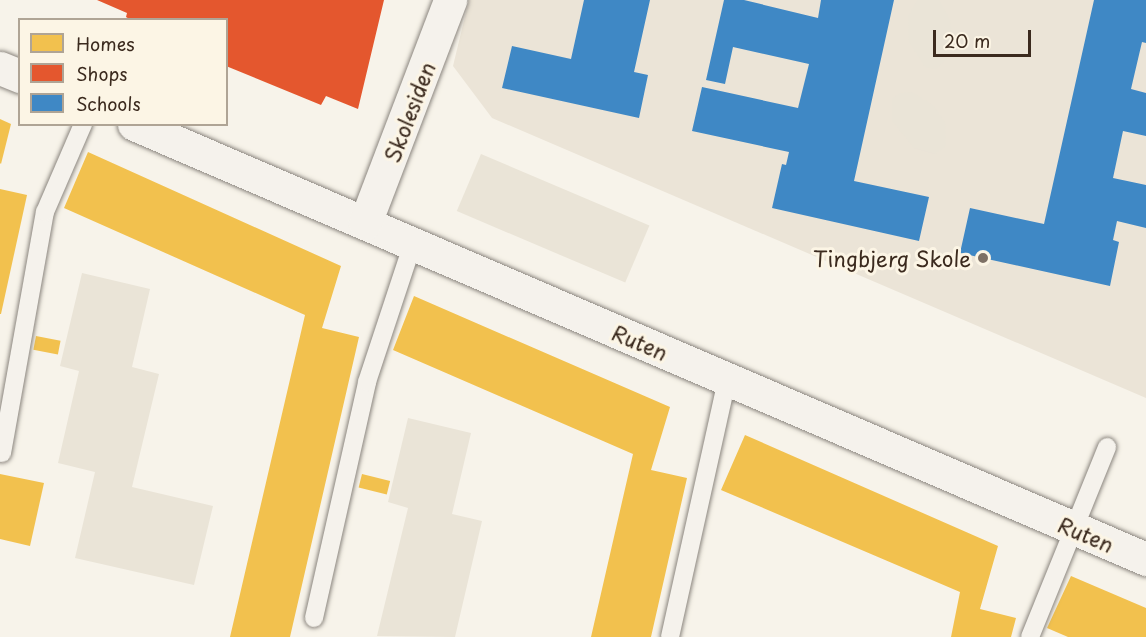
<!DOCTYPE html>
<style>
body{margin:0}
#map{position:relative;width:1146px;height:637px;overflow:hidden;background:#f7f3ea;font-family:"Playpen Sans",sans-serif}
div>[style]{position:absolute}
.built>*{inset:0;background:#ebe4d7}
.green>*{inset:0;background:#eae4d7;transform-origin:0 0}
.homes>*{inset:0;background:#f2c14e;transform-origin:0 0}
.shops>*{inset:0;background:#e4572e}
.schools>*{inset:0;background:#3f88c5}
.roads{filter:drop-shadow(0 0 2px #8b867f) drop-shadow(0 0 2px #8b867f)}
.service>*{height:18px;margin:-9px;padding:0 9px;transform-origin:9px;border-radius:9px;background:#f5f2ec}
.minor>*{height:33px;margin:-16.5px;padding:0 16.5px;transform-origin:16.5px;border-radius:16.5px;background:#f5f2ec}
.dots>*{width:16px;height:16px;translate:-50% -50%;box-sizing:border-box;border:3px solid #fcf5e5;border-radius:50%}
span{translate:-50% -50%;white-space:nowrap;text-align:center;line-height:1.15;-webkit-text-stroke:6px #fcf5e5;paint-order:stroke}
.street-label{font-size:21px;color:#3b2a1e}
.poi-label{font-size:21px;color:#3b2a1e}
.right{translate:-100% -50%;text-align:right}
.legend{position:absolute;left:18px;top:18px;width:210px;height:108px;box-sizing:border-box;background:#fcf5e5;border:2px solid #afa495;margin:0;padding:8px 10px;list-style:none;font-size:18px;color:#3b2a1e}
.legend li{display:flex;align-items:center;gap:12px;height:30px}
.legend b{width:30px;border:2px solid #afa495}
.scale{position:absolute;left:933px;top:30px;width:98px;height:27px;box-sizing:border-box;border:3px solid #3b2a1e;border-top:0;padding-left:8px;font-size:18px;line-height:21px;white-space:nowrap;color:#3b2a1e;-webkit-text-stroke:4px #fcf5e5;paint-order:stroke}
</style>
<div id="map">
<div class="built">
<i style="clip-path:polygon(469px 0,1146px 0,1146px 398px,492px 118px,453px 66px)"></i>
</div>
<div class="green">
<i style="clip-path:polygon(917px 0,939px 0,950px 19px,952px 35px,947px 59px,936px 69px,925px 67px,909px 42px,908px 17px)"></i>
<i style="clip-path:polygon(912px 92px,933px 105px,945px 122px,946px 146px,935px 154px,914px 148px,892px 121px,892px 99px,899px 93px)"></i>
<i style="left:481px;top:154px;width:183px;height:62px;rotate:23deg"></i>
<i style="clip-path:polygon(82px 273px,150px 289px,132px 367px,159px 374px,132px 487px,213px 506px,194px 585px,75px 558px,95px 472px,58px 463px,79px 371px,60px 366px)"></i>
<i style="clip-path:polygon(408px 418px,471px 433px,452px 514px,482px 521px,455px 637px,377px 636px,408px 508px,388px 502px)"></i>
</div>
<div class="homes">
<i style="clip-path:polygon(0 119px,11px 124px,1px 164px,0 163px)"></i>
<i style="clip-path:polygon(88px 152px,341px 266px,322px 328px,359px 337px,290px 637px,230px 637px,305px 315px,64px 208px)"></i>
<i style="clip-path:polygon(0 189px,27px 195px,1px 314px,0 314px)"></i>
<i style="clip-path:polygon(414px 296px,670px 407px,651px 470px,687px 478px,651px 637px,591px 637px,633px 454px,393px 350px)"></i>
<i style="left:36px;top:336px;width:25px;height:14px;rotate:11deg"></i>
<i style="clip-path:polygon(745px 435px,998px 546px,980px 609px,1016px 618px,1011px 637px,951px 637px,960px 592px,721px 490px)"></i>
<i style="clip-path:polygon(0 474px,44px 483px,30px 546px,0 539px)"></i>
<i style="left:362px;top:474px;width:29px;height:14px;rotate:14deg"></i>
<i style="clip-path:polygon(1071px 576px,1146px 608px,1146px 637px,1068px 637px,1047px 628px)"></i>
</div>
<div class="shops">
<i style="clip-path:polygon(97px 0,384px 0,358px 109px,326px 96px,321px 105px,226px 66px,226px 20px,131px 20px,126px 17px,127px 13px)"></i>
</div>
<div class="schools">
<i style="clip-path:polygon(584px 0,650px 0,634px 72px,648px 75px,639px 118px,502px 88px,512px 46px,571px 59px)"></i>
<i style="clip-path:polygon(724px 0,744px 0,818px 18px,821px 0,894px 0,854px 181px,929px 197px,919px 241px,772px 208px,782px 164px,786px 165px,789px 152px,692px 131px,702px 87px,798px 108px,809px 64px,733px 47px,725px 84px,706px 80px)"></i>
<i style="clip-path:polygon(1094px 0,1146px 0,1146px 43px,1142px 42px,1131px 89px,1146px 93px,1146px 136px,1123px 131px,1113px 178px,1146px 185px,1146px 228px,1117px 221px,1113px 240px,1119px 242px,1110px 286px,960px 253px,970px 208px,1044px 224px)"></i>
</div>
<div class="roads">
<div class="service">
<i style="left:2px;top:453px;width:245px;rotate:-79.9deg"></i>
<i style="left:45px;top:212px;width:96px;rotate:-66.6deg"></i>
<i style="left:314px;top:618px;width:242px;rotate:-77.3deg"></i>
<i style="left:367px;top:382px;width:143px;rotate:-71.7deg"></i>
<i style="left:670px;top:637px;width:264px;rotate:-77.5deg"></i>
<i style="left:1030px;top:637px;width:205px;rotate:-67.9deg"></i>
</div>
<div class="minor">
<i style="left:0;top:68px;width:22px;rotate:22deg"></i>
<i style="left:134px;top:124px;width:1102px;rotate:23.26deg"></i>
<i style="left:365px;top:223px;width:239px;rotate:-69.1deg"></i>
</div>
</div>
<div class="dots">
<i style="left:983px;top:258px;background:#7d7065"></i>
</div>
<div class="street-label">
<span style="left:409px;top:112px;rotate:-69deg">Skolesiden</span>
<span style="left:640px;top:342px;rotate:23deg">Ruten</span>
<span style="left:1086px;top:534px;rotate:23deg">Ruten</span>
</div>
<div class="poi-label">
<span class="right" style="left:971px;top:258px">Tingbjerg Skole</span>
</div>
<ul class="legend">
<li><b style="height:16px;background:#f2c14e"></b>Homes</li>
<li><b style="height:16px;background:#e4572e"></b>Shops</li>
<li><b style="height:16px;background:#3f88c5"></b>Schools</li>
</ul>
<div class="scale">20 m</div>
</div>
